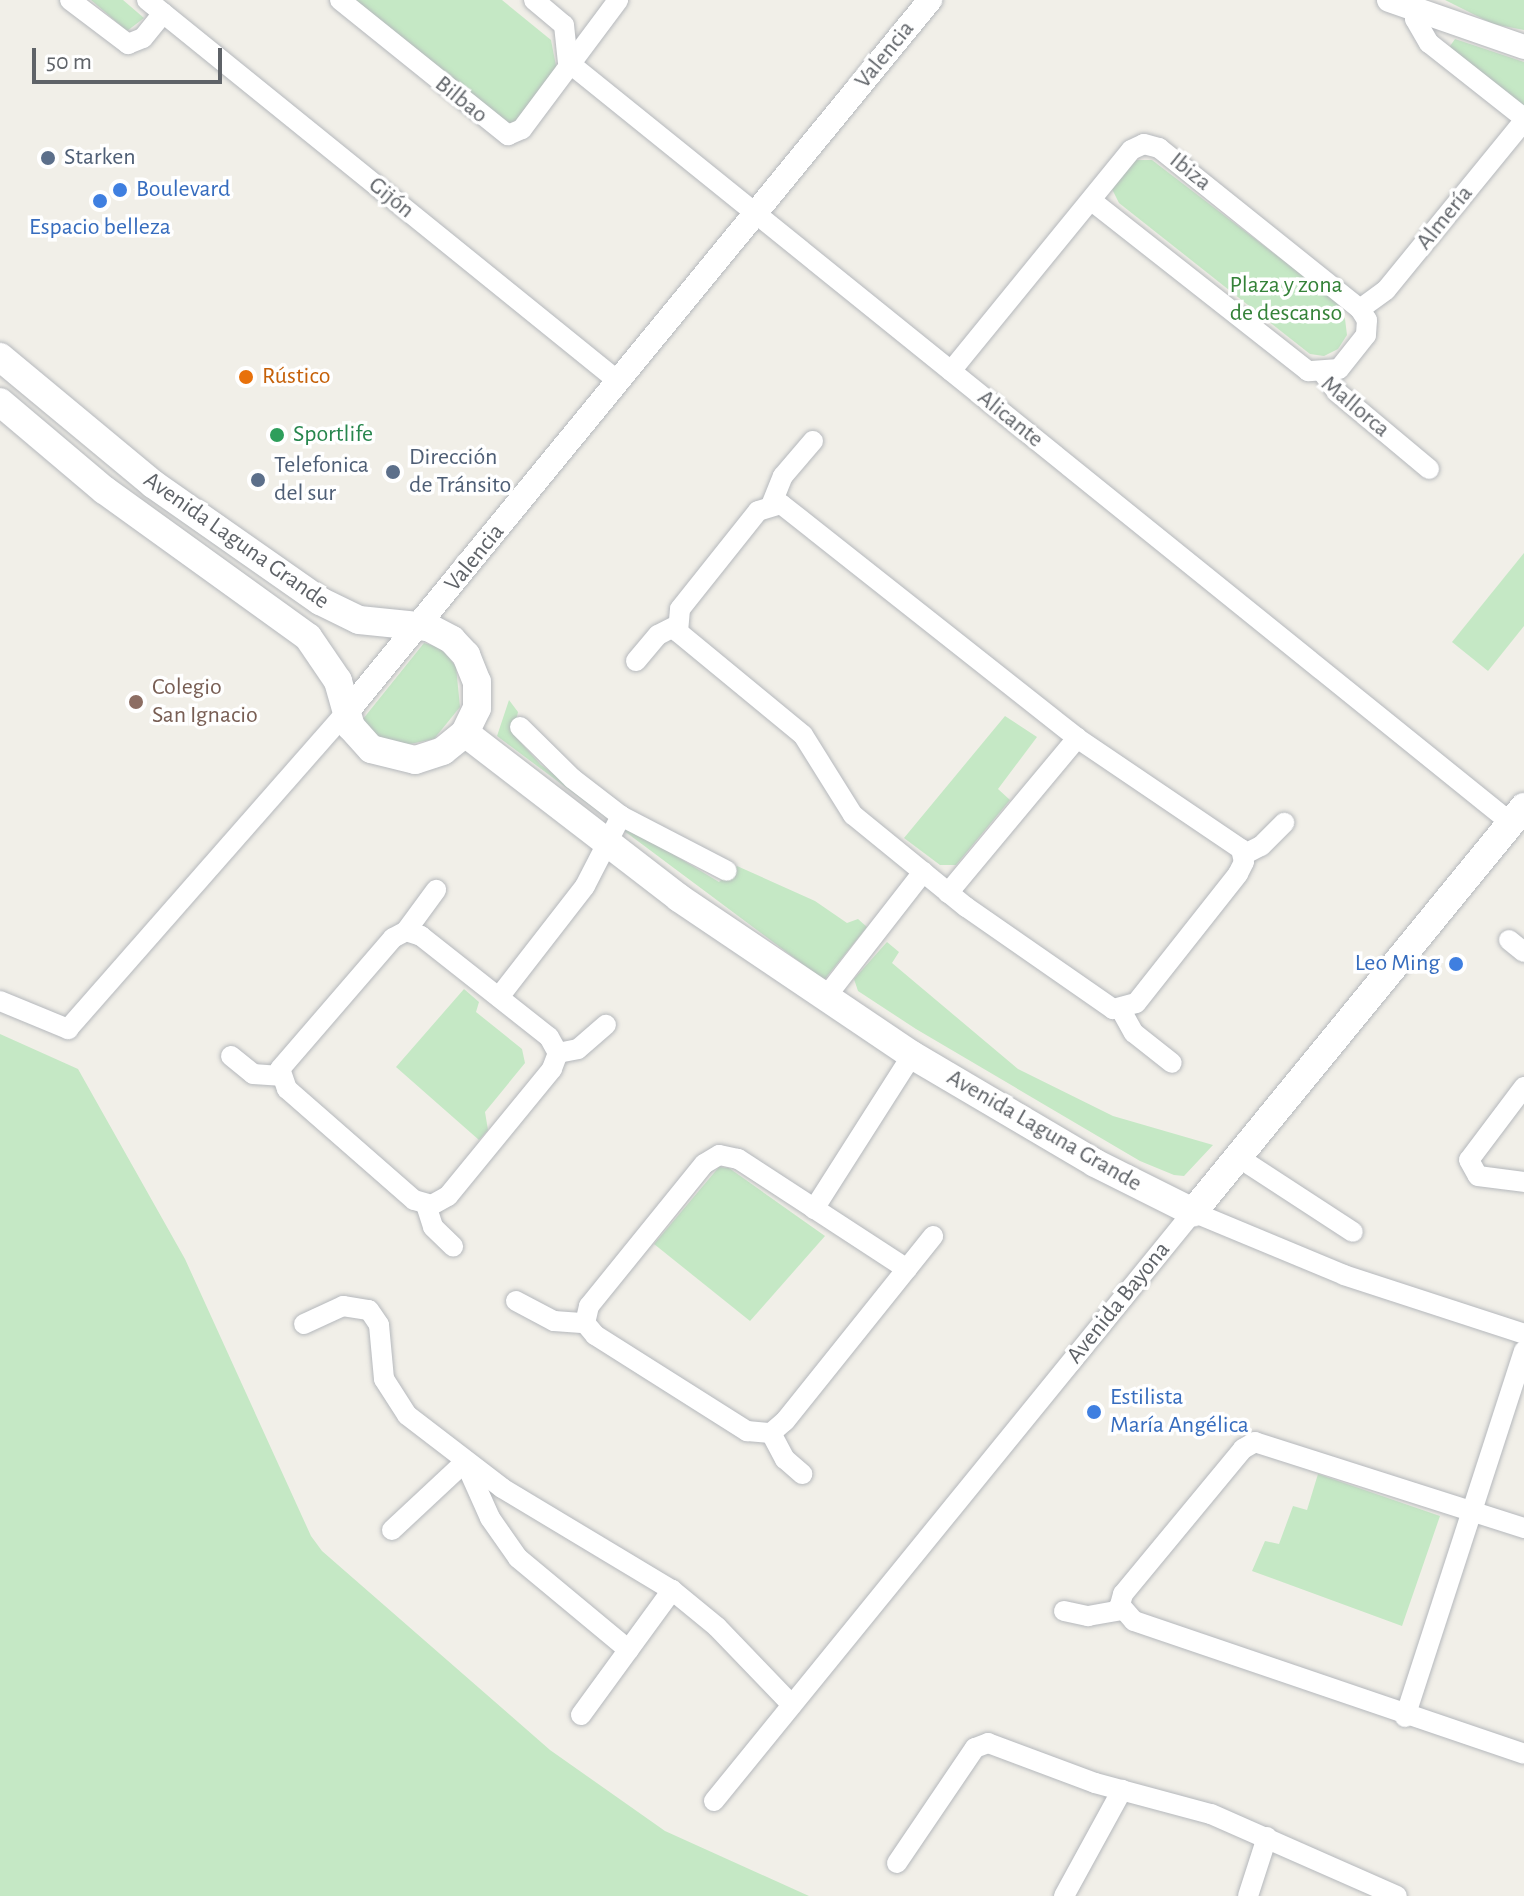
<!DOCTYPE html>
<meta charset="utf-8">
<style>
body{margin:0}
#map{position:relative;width:1524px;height:1896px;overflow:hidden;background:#f1efe8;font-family:"Alegreya Sans",sans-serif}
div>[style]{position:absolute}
.green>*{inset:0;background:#c5e8c5}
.roads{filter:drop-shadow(0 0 2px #b5b8bc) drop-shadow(0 0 2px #b5b8bc)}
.minor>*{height:20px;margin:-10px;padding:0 10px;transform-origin:10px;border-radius:10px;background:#fff}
.tertiary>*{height:24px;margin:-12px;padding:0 12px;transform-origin:12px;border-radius:12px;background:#fff}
.secondary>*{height:28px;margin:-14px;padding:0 14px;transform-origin:14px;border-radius:14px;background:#fff}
.dots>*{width:22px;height:22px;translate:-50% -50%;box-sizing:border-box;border:4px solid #fff;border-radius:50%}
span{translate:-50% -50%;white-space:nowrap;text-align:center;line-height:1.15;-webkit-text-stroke:7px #fff;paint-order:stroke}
.street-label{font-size:24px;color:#5f6368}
.service-label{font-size:24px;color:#4e5e75}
.left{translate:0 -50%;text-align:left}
.shop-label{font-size:24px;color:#366cbe}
.right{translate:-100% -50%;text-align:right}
.park-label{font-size:24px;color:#348238}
.food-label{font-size:24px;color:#c56008}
.leisure-label{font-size:24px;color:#27864d}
.education-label{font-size:24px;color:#785e54}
.scale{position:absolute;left:32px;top:48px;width:190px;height:36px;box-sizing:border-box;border:4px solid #5f6368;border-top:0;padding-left:10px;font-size:24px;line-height:28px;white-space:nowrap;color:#5f6368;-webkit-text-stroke:6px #fff;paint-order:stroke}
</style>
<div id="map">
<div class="green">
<i style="clip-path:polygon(91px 0,123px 0,144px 18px,127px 31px)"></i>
<i style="clip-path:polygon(352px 0,502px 0,551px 40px,557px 71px,511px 126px)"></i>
<i style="clip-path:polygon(1445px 0,1524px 0,1524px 30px,1493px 24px)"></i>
<i style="clip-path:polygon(1455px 39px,1524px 62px,1524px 108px,1448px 49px)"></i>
<i style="clip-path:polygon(1132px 160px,1152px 160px,1336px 301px,1345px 319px,1347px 335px,1338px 349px,1324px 356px,1310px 354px,1119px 203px,1112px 189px)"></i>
<i style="clip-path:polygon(1524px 553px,1524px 626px,1488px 671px,1452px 642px)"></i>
<i style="clip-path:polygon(424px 643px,442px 648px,456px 667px,460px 707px,434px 739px,396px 747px,377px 740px,363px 719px)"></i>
<i style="clip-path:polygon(509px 700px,518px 712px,513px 734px,541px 765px,633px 830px,719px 882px,737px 866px,815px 901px,847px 923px,858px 919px,867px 927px,824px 980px,497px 736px)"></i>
<i style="clip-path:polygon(1005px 716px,1037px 737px,998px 789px,1010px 800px,956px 865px,940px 865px,904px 838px)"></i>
<i style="clip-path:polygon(887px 942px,899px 952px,892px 963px,1018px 1069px,1113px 1116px,1213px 1145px,1184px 1176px,1174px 1175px,1140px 1161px,916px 1029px,858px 991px,854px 979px)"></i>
<i style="clip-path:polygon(464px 989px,479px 1002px,476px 1012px,522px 1049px,525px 1063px,485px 1112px,488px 1130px,479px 1140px,396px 1067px)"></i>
<i style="clip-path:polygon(0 1034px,78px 1069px,185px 1259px,311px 1536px,322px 1551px,550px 1750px,665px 1831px,809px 1896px,0 1896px)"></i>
<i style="clip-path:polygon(719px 1167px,729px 1168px,825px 1236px,750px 1321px,654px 1244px)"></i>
<i style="clip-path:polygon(1318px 1474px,1440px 1516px,1402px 1626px,1252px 1571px,1265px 1541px,1279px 1544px,1293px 1506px,1307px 1510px)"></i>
</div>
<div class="roads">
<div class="minor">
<i style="left:70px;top:0;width:73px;rotate:37.2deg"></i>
<i style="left:128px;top:44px;width:16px;rotate:-22deg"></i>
<i style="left:143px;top:38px;width:32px;rotate:-51deg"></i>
<i style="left:147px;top:0;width:607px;rotate:38.98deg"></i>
<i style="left:340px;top:0;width:216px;rotate:38.8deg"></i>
<i style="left:508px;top:135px;width:15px;rotate:-23deg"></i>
<i style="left:522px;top:129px;width:161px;rotate:-53.3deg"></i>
<i style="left:534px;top:0;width:39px;rotate:40deg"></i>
<i style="left:564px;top:25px;width:37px;rotate:84deg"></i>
<i style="left:568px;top:62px;width:1212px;rotate:38.9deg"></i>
<i style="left:1415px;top:0;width:19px;rotate:90deg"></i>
<i style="left:1415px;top:19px;width:28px;rotate:60deg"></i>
<i style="left:1429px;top:43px;width:121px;rotate:38.3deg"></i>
<i style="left:1360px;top:309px;width:32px;rotate:-36deg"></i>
<i style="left:1386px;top:290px;width:218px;rotate:-50.8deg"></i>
<i style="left:951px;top:371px;width:285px;rotate:-50.8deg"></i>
<i style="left:1131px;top:150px;width:14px;rotate:-25deg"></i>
<i style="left:1144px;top:144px;width:16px;rotate:15deg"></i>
<i style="left:1159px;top:148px;width:258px;rotate:38.7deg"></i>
<i style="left:1360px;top:309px;width:13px;rotate:58deg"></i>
<i style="left:1367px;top:320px;width:15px;rotate:94deg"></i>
<i style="left:1366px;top:335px;width:43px;rotate:128.5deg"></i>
<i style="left:1339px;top:369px;width:31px;rotate:176deg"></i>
<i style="left:1308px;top:371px;width:276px;rotate:-141.8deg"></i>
<i style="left:1324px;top:374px;width:22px;rotate:54deg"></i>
<i style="left:1337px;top:392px;width:120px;rotate:39.9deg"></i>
<i style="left:772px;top:503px;width:29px;rotate:-68deg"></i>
<i style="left:783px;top:476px;width:46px;rotate:-49.4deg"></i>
<i style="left:781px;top:504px;width:377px;rotate:38.3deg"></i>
<i style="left:1077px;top:738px;width:198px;rotate:34.1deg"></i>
<i style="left:1241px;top:849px;width:13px;rotate:77deg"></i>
<i style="left:1244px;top:862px;width:13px;rotate:117deg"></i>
<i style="left:1238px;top:874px;width:164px;rotate:128.3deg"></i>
<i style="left:1136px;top:1003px;width:24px;rotate:165deg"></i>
<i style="left:1113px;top:1009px;width:179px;rotate:-145.2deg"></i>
<i style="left:966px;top:907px;width:146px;rotate:-140.8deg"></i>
<i style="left:853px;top:815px;width:94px;rotate:-122deg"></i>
<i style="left:803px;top:735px;width:162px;rotate:-140.5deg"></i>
<i style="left:678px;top:632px;width:23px;rotate:-85deg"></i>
<i style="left:680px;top:609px;width:125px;rotate:-51.5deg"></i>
<i style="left:758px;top:511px;width:24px;rotate:-17deg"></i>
<i style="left:636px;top:661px;width:34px;rotate:-50deg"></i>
<i style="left:658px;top:635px;width:20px;rotate:-27deg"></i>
<i style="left:520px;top:727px;width:74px;rotate:44.5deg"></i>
<i style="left:573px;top:779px;width:61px;rotate:37.6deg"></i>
<i style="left:621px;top:816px;width:119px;rotate:27.4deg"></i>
<i style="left:1243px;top:855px;width:20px;rotate:-27deg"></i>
<i style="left:1261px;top:846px;width:33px;rotate:-45deg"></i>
<i style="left:948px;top:893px;width:202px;rotate:-50.2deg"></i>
<i style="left:406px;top:931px;width:16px;rotate:18deg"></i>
<i style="left:421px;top:936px;width:163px;rotate:38.3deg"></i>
<i style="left:549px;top:1037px;width:18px;rotate:61deg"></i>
<i style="left:558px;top:1053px;width:17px;rotate:111deg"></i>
<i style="left:552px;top:1069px;width:164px;rotate:129.3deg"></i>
<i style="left:448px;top:1196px;width:18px;rotate:151deg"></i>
<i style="left:432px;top:1205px;width:19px;rotate:-164deg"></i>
<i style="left:414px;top:1200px;width:169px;rotate:-138.8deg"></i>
<i style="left:287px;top:1089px;width:21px;rotate:-109deg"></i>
<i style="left:280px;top:1069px;width:173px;rotate:-49.2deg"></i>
<i style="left:393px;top:938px;width:15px;rotate:-28deg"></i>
<i style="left:406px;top:931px;width:51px;rotate:-53.8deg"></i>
<i style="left:1509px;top:940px;width:19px;rotate:39deg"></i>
<i style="left:499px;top:997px;width:140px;rotate:-52.2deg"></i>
<i style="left:585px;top:886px;width:79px;rotate:-62.8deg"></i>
<i style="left:825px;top:998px;width:160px;rotate:-52.1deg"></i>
<i style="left:0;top:1001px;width:74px;rotate:22.4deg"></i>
<i style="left:68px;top:1029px;width:421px;rotate:-48.7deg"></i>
<i style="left:1121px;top:1010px;width:26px;rotate:61deg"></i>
<i style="left:1134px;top:1033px;width:48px;rotate:38.3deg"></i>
<i style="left:558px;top:1053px;width:20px;rotate:-11deg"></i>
<i style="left:578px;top:1049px;width:37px;rotate:-41deg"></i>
<i style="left:231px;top:1056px;width:28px;rotate:39deg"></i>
<i style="left:253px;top:1074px;width:27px;rotate:4deg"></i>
<i style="left:1524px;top:1087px;width:91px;rotate:127deg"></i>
<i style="left:1469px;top:1160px;width:18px;rotate:61deg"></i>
<i style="left:1478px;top:1176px;width:46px;rotate:7.4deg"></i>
<i style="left:1238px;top:1157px;width:137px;rotate:33.1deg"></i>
<i style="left:426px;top:1205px;width:23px;rotate:72deg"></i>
<i style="left:433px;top:1227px;width:28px;rotate:44deg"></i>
<i style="left:814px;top:1209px;width:183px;rotate:-57.5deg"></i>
<i style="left:907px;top:1269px;width:202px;rotate:-146.9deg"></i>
<i style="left:738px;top:1159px;width:19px;rotate:-168deg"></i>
<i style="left:719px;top:1155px;width:17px;rotate:149deg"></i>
<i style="left:704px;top:1164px;width:183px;rotate:129deg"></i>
<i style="left:589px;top:1306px;width:17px;rotate:103deg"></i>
<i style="left:585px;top:1323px;width:16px;rotate:50deg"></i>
<i style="left:595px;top:1335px;width:180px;rotate:32.3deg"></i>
<i style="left:747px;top:1431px;width:24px;rotate:5deg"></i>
<i style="left:771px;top:1433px;width:18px;rotate:-41deg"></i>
<i style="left:785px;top:1421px;width:237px;rotate:-51.3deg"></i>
<i style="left:516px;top:1301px;width:43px;rotate:27.8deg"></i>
<i style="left:554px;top:1321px;width:31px;rotate:4deg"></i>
<i style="left:304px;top:1324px;width:43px;rotate:-24.8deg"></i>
<i style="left:343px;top:1306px;width:26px;rotate:9deg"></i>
<i style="left:369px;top:1310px;width:18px;rotate:56deg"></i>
<i style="left:379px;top:1325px;width:54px;rotate:84.7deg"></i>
<i style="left:384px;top:1379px;width:43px;rotate:57.4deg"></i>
<i style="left:407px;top:1415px;width:120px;rotate:37.5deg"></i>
<i style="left:502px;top:1488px;width:198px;rotate:31deg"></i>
<i style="left:672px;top:1590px;width:58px;rotate:39.4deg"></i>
<i style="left:717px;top:1627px;width:108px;rotate:46.1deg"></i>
<i style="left:771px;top:1433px;width:30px;rotate:62deg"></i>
<i style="left:785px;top:1459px;width:23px;rotate:41deg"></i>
<i style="left:465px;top:1462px;width:61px;rotate:65.9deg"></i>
<i style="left:490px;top:1518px;width:49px;rotate:55deg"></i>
<i style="left:518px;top:1558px;width:144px;rotate:39.7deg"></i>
<i style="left:1524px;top:1528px;width:282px;rotate:-162.3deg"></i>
<i style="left:1255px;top:1442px;width:14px;rotate:150deg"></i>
<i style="left:1243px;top:1449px;width:188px;rotate:129.6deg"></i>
<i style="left:1123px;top:1594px;width:11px;rotate:105deg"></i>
<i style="left:1120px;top:1605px;width:21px;rotate:49deg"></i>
<i style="left:1134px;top:1621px;width:412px;rotate:18.8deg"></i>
<i style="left:392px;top:1530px;width:100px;rotate:-43deg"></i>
<i style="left:1064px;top:1611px;width:25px;rotate:12deg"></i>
<i style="left:1088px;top:1616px;width:35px;rotate:-10deg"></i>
<i style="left:581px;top:1715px;width:155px;rotate:-53.9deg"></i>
<i style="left:1405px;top:1717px;width:385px;rotate:-72deg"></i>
<i style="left:714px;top:1801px;width:759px;rotate:-50.88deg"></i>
<i style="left:1193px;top:1212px;width:164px;rotate:22.6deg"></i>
<i style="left:1344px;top:1275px;width:189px;rotate:18.1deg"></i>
<i style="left:897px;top:1863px;width:139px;rotate:-55.9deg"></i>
<i style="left:975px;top:1748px;width:14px;rotate:-21deg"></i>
<i style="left:988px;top:1743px;width:114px;rotate:20.5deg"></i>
<i style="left:1095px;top:1783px;width:120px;rotate:15deg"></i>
<i style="left:1211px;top:1814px;width:203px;rotate:23.8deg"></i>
<i style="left:1064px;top:1896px;width:121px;rotate:-61.3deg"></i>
<i style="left:1248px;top:1896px;width:62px;rotate:-72.1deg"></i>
</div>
<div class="tertiary">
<i style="left:1389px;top:0;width:143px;rotate:19.2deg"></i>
<i style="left:346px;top:713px;width:922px;rotate:-50.68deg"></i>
</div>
<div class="secondary">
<i style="left:0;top:357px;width:199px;rotate:39.7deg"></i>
<i style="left:153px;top:484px;width:204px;rotate:35deg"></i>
<i style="left:320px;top:601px;width:43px;rotate:26deg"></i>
<i style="left:359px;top:620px;width:69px;rotate:5.8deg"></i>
<i style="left:428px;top:627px;width:27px;rotate:28deg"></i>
<i style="left:452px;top:640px;width:21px;rotate:47deg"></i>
<i style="left:466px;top:655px;width:29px;rotate:68deg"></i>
<i style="left:477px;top:682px;width:26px;rotate:90deg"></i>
<i style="left:477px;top:708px;width:28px;rotate:116deg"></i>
<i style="left:465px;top:733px;width:28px;rotate:141deg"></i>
<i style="left:443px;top:751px;width:29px;rotate:162deg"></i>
<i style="left:415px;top:760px;width:45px;rotate:-166deg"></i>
<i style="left:371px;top:749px;width:30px;rotate:-132deg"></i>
<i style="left:351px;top:727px;width:48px;rotate:-105.8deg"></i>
<i style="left:338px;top:681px;width:53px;rotate:-124.3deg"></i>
<i style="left:308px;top:637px;width:251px;rotate:-144.2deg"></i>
<i style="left:104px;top:490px;width:136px;rotate:-139.8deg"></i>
<i style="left:465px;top:733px;width:270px;rotate:37.6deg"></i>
<i style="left:679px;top:898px;width:281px;rotate:34deg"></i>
<i style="left:912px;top:1055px;width:212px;rotate:30.5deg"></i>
<i style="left:1095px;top:1163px;width:110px;rotate:26.6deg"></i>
<i style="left:1193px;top:1212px;width:523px;rotate:-50.74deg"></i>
</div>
</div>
<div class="dots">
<i style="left:48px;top:158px;background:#5c6f8a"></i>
<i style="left:120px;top:190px;background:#3f7fe0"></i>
<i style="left:100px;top:201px;background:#3f7fe0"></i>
<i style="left:246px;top:377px;background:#e8710a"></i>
<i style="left:277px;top:435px;background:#2e9e5b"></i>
<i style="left:393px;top:472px;background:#5c6f8a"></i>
<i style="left:258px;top:480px;background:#5c6f8a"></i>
<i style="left:136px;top:702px;background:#8d6e63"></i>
<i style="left:1456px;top:964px;background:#3f7fe0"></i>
<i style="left:1094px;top:1412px;background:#3f7fe0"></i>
</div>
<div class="street-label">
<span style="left:885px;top:55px;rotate:-51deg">Valencia</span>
<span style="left:461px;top:100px;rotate:39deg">Bilbao</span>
<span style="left:1190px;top:172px;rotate:39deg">Ibiza</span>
<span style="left:391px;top:198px;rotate:39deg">Gijón</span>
<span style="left:1445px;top:218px;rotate:-51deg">Almería</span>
<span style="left:1355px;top:407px;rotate:40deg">Mallorca</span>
<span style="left:1010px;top:419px;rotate:39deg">Alicante</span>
<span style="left:236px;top:541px;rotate:35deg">Avenida Laguna Grande</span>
<span style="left:475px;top:558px;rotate:-51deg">Valencia</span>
<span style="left:1044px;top:1131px;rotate:30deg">Avenida Laguna Grande</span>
<span style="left:1119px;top:1303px;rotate:-51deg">Avenida Bayona</span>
</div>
<div class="service-label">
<span class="left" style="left:64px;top:158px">Starken</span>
<span class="left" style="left:409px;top:472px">Dirección<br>de Tránsito</span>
<span class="left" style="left:274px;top:480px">Telefonica<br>del sur</span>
</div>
<div class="shop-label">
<span class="left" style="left:136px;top:190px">Boulevard</span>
<span style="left:100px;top:228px">Espacio belleza</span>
<span class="right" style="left:1440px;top:964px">Leo Ming</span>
<span class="left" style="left:1110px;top:1412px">Estilista<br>María Angélica</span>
</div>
<div class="park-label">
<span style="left:1286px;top:300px">Plaza y zona<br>de descanso</span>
</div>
<div class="food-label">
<span class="left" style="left:262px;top:377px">Rústico</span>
</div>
<div class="leisure-label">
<span class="left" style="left:293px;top:435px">Sportlife</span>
</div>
<div class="education-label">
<span class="left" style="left:152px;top:702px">Colegio<br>San Ignacio</span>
</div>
<div class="scale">50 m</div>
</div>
